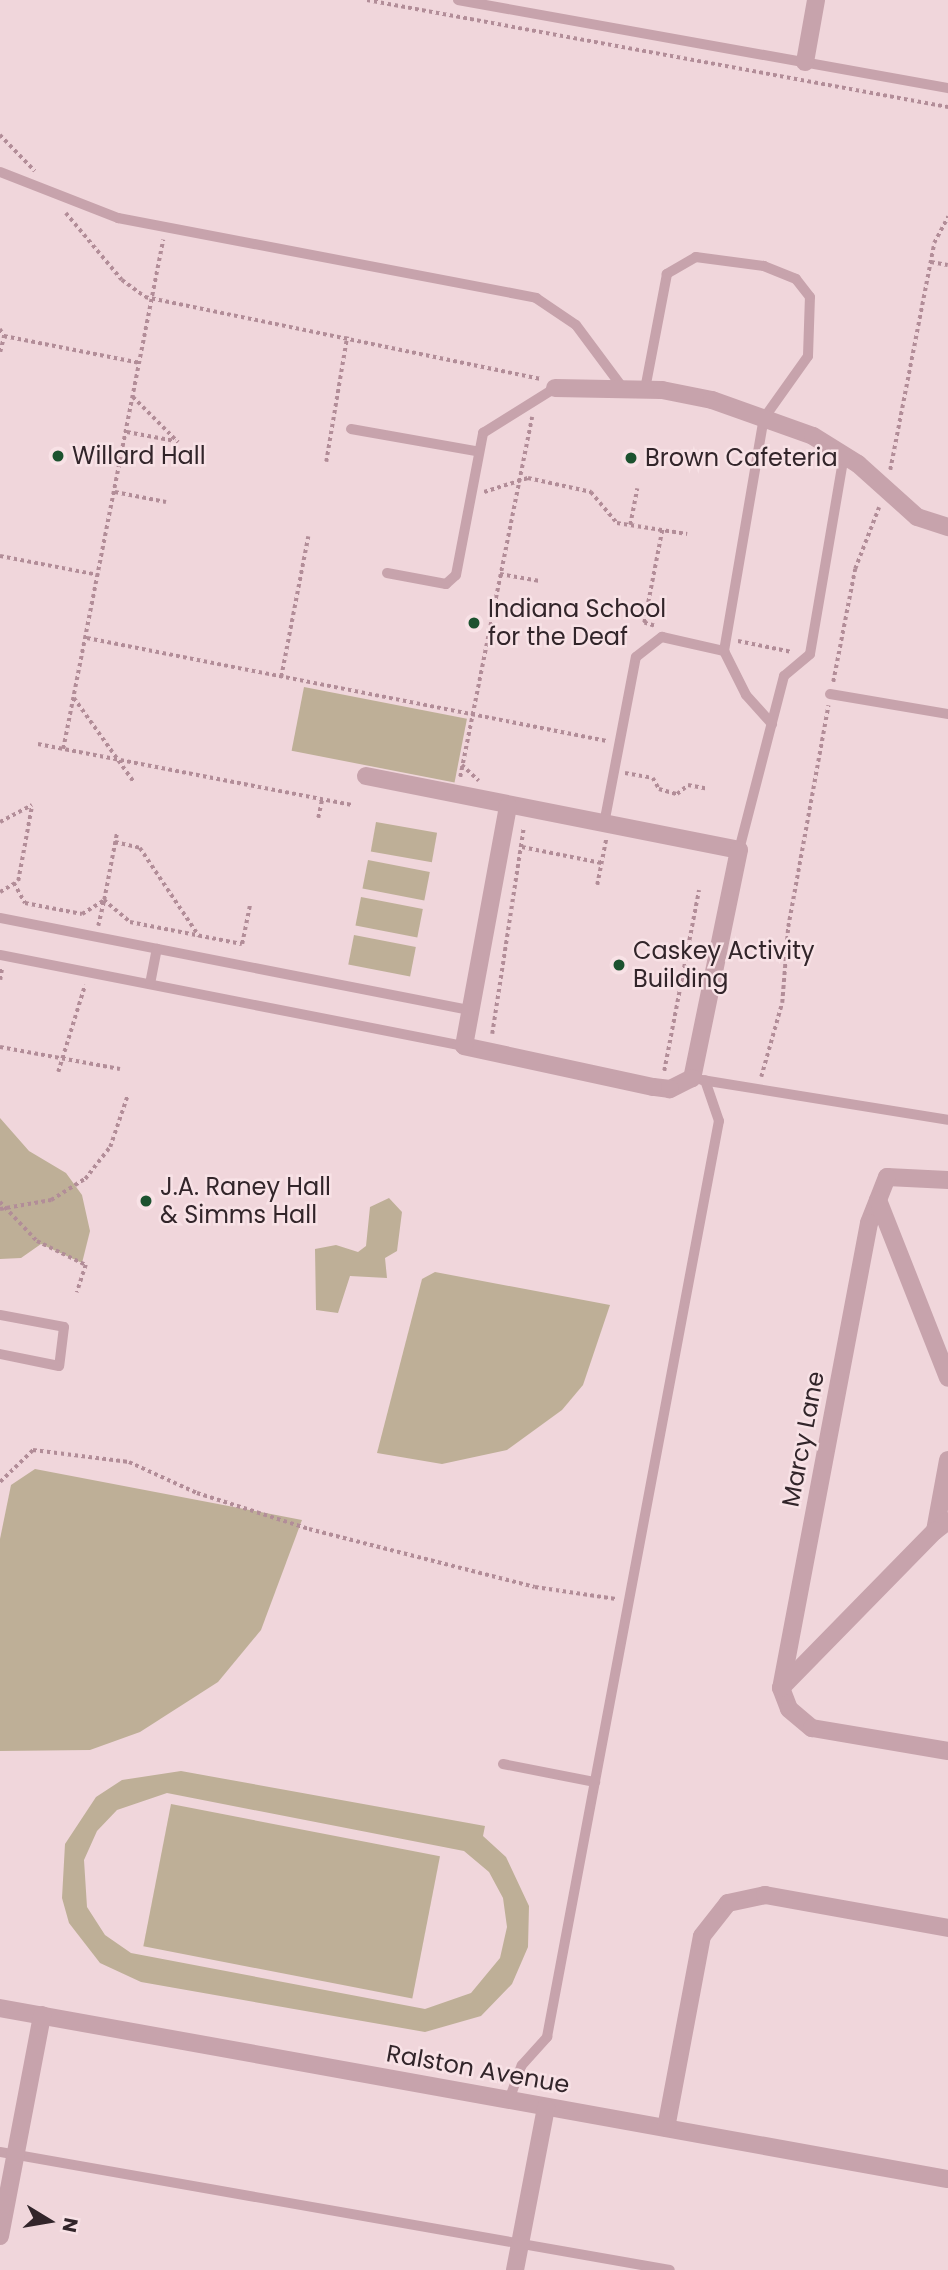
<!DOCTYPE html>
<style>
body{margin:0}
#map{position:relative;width:948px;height:2270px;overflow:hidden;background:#f0d6db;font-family:Poppins,sans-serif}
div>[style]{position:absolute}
.green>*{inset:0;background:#beaf97;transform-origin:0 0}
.path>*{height:3.5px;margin-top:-1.75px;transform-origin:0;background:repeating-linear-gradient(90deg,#b28d98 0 3.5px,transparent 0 7px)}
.lane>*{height:10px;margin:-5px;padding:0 5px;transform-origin:5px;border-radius:5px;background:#c7a3ac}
.street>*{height:18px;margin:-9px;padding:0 9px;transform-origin:9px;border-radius:9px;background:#c7a3ac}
.dots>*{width:19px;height:19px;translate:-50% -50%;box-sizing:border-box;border:4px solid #f8e2e6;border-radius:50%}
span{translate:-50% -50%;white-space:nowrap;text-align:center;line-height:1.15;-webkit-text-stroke:5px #f8e2e6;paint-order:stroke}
.poi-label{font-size:24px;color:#32252a}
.left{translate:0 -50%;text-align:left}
.street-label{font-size:24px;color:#32252a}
.north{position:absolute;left:14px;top:2186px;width:70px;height:70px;-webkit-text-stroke:5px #f8e2e6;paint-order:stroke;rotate:101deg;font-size:19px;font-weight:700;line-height:28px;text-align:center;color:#32252a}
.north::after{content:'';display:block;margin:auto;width:24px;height:32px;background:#32252a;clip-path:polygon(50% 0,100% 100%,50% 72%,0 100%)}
</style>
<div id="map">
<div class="green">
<i style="left:304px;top:687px;width:166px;height:65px;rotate:11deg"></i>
<i style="left:376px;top:822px;width:62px;height:30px;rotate:10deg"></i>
<i style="left:368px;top:860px;width:63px;height:29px;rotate:11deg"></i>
<i style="left:361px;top:897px;width:63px;height:29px;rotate:11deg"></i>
<i style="left:354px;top:935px;width:63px;height:30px;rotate:11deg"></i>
<i style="clip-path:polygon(0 1118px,29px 1151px,66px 1173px,82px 1195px,90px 1231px,82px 1263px,41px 1244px,21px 1258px,0 1259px)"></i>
<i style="clip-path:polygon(389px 1198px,402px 1212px,397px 1251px,385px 1258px,387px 1278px,350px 1276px,338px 1313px,316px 1310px,315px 1249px,336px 1245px,358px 1252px,366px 1246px,370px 1207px)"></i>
<i style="clip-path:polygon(435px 1272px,610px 1305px,583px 1385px,562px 1410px,507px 1450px,442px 1464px,377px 1453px,422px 1279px)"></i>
<i style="clip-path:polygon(35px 1469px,302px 1520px,261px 1630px,218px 1682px,140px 1732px,90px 1750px,0 1751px,0 1539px,11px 1485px)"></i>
<i style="clip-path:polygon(evenodd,181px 1771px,485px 1826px,483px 1836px,506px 1857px,529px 1906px,528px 1947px,512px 1984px,481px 2016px,425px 2032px,141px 1982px,100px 1963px,69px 1923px,62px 1898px,65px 1844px,96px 1797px,122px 1780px,181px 1771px,167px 1793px,464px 1851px,489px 1872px,503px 1898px,507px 1927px,500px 1958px,471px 1993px,425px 2009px,131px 1953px,105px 1935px,87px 1907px,84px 1860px,97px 1831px,117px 1810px,167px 1793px)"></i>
<i style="left:171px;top:1804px;width:274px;height:145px;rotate:11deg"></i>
</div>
<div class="path">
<i style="left:367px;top:0;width:591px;rotate:10.43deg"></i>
<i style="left:0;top:135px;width:50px;rotate:45.8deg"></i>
<i style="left:66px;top:213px;width:87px;rotate:50.1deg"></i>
<i style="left:122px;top:280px;width:29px;rotate:36deg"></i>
<i style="left:145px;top:297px;width:403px;rotate:11.7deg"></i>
<i style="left:931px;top:262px;width:17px;rotate:10deg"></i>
<i style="left:0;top:329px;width:8px;rotate:60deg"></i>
<i style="left:4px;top:336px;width:139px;rotate:11.2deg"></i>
<i style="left:0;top:352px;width:16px;rotate:-76deg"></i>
<i style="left:133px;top:397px;width:64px;rotate:45deg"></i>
<i style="left:127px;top:432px;width:49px;rotate:10.6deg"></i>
<i style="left:326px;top:462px;width:127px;rotate:-80.5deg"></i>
<i style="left:890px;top:470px;width:231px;rotate:-79deg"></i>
<i style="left:934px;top:243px;width:30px;rotate:-62deg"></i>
<i style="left:115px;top:492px;width:52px;rotate:11.1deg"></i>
<i style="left:484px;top:492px;width:46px;rotate:-17.7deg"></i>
<i style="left:528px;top:478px;width:65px;rotate:12.5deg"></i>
<i style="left:591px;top:492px;width:40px;rotate:50deg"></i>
<i style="left:617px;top:523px;width:71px;rotate:8.9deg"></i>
<i style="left:630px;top:525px;width:37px;rotate:-79deg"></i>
<i style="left:0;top:556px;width:101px;rotate:10.9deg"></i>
<i style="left:500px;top:574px;width:39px;rotate:10deg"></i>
<i style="left:654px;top:626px;width:10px;rotate:-163deg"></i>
<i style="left:644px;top:623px;width:95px;rotate:-79deg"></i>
<i style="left:87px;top:638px;width:530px;rotate:11.2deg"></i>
<i style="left:738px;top:641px;width:55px;rotate:11.5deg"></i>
<i style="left:281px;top:677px;width:143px;rotate:-79.1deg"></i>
<i style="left:833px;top:682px;width:115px;rotate:-79deg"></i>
<i style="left:855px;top:569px;width:66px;rotate:-68.8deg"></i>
<i style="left:74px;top:698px;width:103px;rotate:54.5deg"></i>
<i style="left:38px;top:744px;width:320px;rotate:11deg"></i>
<i style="left:63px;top:749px;width:519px;rotate:-78.89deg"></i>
<i style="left:462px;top:765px;width:23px;rotate:43deg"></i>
<i style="left:625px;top:773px;width:28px;rotate:10deg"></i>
<i style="left:653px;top:778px;width:13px;rotate:61deg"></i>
<i style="left:659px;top:789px;width:19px;rotate:16deg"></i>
<i style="left:677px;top:794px;width:14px;rotate:-39deg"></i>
<i style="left:688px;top:785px;width:20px;rotate:11deg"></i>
<i style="left:460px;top:777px;width:367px;rotate:-78.7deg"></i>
<i style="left:318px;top:818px;width:19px;rotate:-78deg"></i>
<i style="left:0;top:822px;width:36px;rotate:-28deg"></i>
<i style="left:115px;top:842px;width:26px;rotate:13deg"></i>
<i style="left:140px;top:848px;width:106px;rotate:56.2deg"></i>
<i style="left:522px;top:847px;width:81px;rotate:11.4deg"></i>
<i style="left:14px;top:883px;width:23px;rotate:61deg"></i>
<i style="left:25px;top:903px;width:58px;rotate:10.9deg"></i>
<i style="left:82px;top:914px;width:26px;rotate:-32deg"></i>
<i style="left:104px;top:900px;width:69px;rotate:-79.2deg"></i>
<i style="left:597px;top:885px;width:47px;rotate:-78.9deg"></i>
<i style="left:0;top:892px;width:21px;rotate:-31deg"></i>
<i style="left:18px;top:881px;width:77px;rotate:-79.6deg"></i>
<i style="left:98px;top:926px;width:27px;rotate:-77deg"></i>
<i style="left:104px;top:900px;width:34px;rotate:40deg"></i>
<i style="left:130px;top:922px;width:114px;rotate:11.1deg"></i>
<i style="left:242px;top:944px;width:41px;rotate:-78.7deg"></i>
<i style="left:0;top:980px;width:12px;rotate:-81deg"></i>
<i style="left:492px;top:1034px;width:210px;rotate:-81.3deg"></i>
<i style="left:0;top:1047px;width:122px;rotate:10.4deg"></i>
<i style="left:664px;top:1071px;width:184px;rotate:-79.1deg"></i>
<i style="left:58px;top:1072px;width:91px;rotate:-72.8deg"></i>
<i style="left:761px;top:1077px;width:77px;rotate:-74.2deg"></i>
<i style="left:782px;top:1003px;width:76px;rotate:-85.5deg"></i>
<i style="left:788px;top:927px;width:225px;rotate:-79.7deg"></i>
<i style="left:0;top:1202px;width:54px;rotate:46.5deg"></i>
<i style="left:37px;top:1241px;width:55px;rotate:26.1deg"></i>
<i style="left:86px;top:1265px;width:29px;rotate:108deg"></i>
<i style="left:0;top:1209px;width:52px;rotate:-10deg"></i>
<i style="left:51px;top:1200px;width:40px;rotate:-32deg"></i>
<i style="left:85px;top:1179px;width:41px;rotate:-52deg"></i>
<i style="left:110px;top:1147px;width:53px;rotate:-71.2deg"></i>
<i style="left:0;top:1482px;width:46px;rotate:-44.1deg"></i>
<i style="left:33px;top:1450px;width:97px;rotate:7.1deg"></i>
<i style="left:129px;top:1462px;width:75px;rotate:24.5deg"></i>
<i style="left:197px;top:1493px;width:118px;rotate:17.8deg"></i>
<i style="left:309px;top:1529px;width:233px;rotate:14.4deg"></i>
<i style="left:535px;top:1587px;width:82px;rotate:8.4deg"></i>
</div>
<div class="lane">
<i style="left:458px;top:0;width:498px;rotate:10.2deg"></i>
<i style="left:0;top:172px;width:127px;rotate:21.3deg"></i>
<i style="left:118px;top:218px;width:426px;rotate:10.8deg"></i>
<i style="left:536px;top:298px;width:48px;rotate:34deg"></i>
<i style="left:576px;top:325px;width:77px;rotate:53.4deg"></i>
<i style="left:351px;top:429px;width:127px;rotate:10deg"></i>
<i style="left:387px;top:573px;width:60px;rotate:10.6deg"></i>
<i style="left:446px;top:584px;width:13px;rotate:-42deg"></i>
<i style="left:456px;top:575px;width:145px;rotate:-79.2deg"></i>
<i style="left:483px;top:433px;width:85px;rotate:-32deg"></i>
<i style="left:724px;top:651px;width:49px;rotate:63.4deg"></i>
<i style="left:746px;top:695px;width:39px;rotate:48deg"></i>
<i style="left:830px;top:694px;width:120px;rotate:9.6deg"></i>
<i style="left:604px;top:824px;width:170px;rotate:-79.2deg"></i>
<i style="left:636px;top:657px;width:33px;rotate:-38deg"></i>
<i style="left:662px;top:637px;width:64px;rotate:12.7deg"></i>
<i style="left:724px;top:651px;width:236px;rotate:-80.3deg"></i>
<i style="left:764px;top:418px;width:76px;rotate:-54.6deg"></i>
<i style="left:808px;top:356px;width:59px;rotate:-88.1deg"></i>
<i style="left:810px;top:297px;width:23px;rotate:-128deg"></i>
<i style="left:796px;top:279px;width:35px;rotate:-158deg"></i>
<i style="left:764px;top:266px;width:69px;rotate:-172.5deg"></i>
<i style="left:696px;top:257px;width:34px;rotate:150deg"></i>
<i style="left:667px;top:274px;width:117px;rotate:100.8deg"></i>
<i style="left:739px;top:850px;width:180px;rotate:-75.5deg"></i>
<i style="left:784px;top:676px;width:34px;rotate:-40deg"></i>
<i style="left:810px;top:654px;width:201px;rotate:-80.3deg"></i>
<i style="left:0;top:918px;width:480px;rotate:11.1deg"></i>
<i style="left:0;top:955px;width:473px;rotate:11.1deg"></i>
<i style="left:150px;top:984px;width:36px;rotate:-79deg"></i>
<i style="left:702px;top:1080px;width:249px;rotate:9.2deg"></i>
<i style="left:0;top:1315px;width:65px;rotate:10.6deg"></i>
<i style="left:64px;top:1327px;width:39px;rotate:97deg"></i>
<i style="left:59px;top:1366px;width:60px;rotate:-168.5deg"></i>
<i style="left:503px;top:1764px;width:94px;rotate:11.1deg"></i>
<i style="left:509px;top:2100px;width:37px;rotate:-70deg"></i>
<i style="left:522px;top:2065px;width:38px;rotate:-48deg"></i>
<i style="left:547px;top:2037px;width:932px;rotate:-79.37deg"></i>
<i style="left:719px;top:1121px;width:43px;rotate:-108.9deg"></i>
<i style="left:0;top:2152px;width:680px;rotate:9.99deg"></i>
</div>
<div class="street">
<i style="left:805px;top:62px;width:63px;rotate:-79.9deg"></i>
<i style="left:555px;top:388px;width:107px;rotate:1.1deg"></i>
<i style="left:662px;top:390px;width:51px;rotate:11.3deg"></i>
<i style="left:712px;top:400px;width:107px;rotate:19.6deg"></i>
<i style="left:813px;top:436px;width:53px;rotate:31.9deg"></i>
<i style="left:858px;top:464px;width:79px;rotate:41.9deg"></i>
<i style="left:917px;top:517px;width:33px;rotate:18deg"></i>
<i style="left:366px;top:776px;width:380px;rotate:11.2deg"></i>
<i style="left:739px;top:850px;width:233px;rotate:101.6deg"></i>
<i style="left:692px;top:1078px;width:25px;rotate:153deg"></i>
<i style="left:670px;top:1089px;width:17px;rotate:-173deg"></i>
<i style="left:653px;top:1087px;width:193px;rotate:-167.8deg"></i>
<i style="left:464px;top:1046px;width:244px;rotate:-79.6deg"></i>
<i style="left:948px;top:1180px;width:61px;rotate:-177.2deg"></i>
<i style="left:887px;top:1177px;width:49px;rotate:111.4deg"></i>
<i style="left:869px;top:1223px;width:473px;rotate:100.7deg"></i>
<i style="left:781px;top:1688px;width:22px;rotate:69deg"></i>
<i style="left:789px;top:1709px;width:30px;rotate:40deg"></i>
<i style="left:812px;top:1728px;width:138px;rotate:9.6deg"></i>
<i style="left:878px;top:1200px;width:191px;rotate:68.5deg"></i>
<i style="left:948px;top:1460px;width:72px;rotate:100.4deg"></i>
<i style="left:935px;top:1531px;width:16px;rotate:-38deg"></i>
<i style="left:781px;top:1688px;width:220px;rotate:-45.6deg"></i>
<i style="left:0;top:2008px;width:963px;rotate:10.23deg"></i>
<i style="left:666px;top:2128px;width:195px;rotate:-79.4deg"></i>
<i style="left:702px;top:1936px;width:42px;rotate:-51.8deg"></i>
<i style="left:728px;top:1903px;width:38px;rotate:-12deg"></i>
<i style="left:765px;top:1895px;width:186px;rotate:10.2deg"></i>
<i style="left:0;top:2236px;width:225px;rotate:-79.2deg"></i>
<i style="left:515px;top:2270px;width:166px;rotate:-79.2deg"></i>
</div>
<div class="dots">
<i style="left:58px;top:456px;background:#1c522f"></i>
<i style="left:631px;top:458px;background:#1c522f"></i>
<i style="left:474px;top:623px;background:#1c522f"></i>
<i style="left:619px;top:965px;background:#1c522f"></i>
<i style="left:146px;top:1201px;background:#1c522f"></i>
</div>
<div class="poi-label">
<span class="left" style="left:72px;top:456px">Willard Hall</span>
<span class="left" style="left:645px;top:458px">Brown Cafeteria</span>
<span class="left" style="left:488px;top:623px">Indiana School<br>for the Deaf</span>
<span class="left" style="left:633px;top:965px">Caskey Activity<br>Building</span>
<span class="left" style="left:160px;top:1201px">J.A. Raney Hall<br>&amp; Simms Hall</span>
</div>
<div class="street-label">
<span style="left:803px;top:1439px;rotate:-79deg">Marcy Lane</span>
<span style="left:478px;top:2069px;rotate:10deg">Ralston Avenue</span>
</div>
<div class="north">N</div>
</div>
